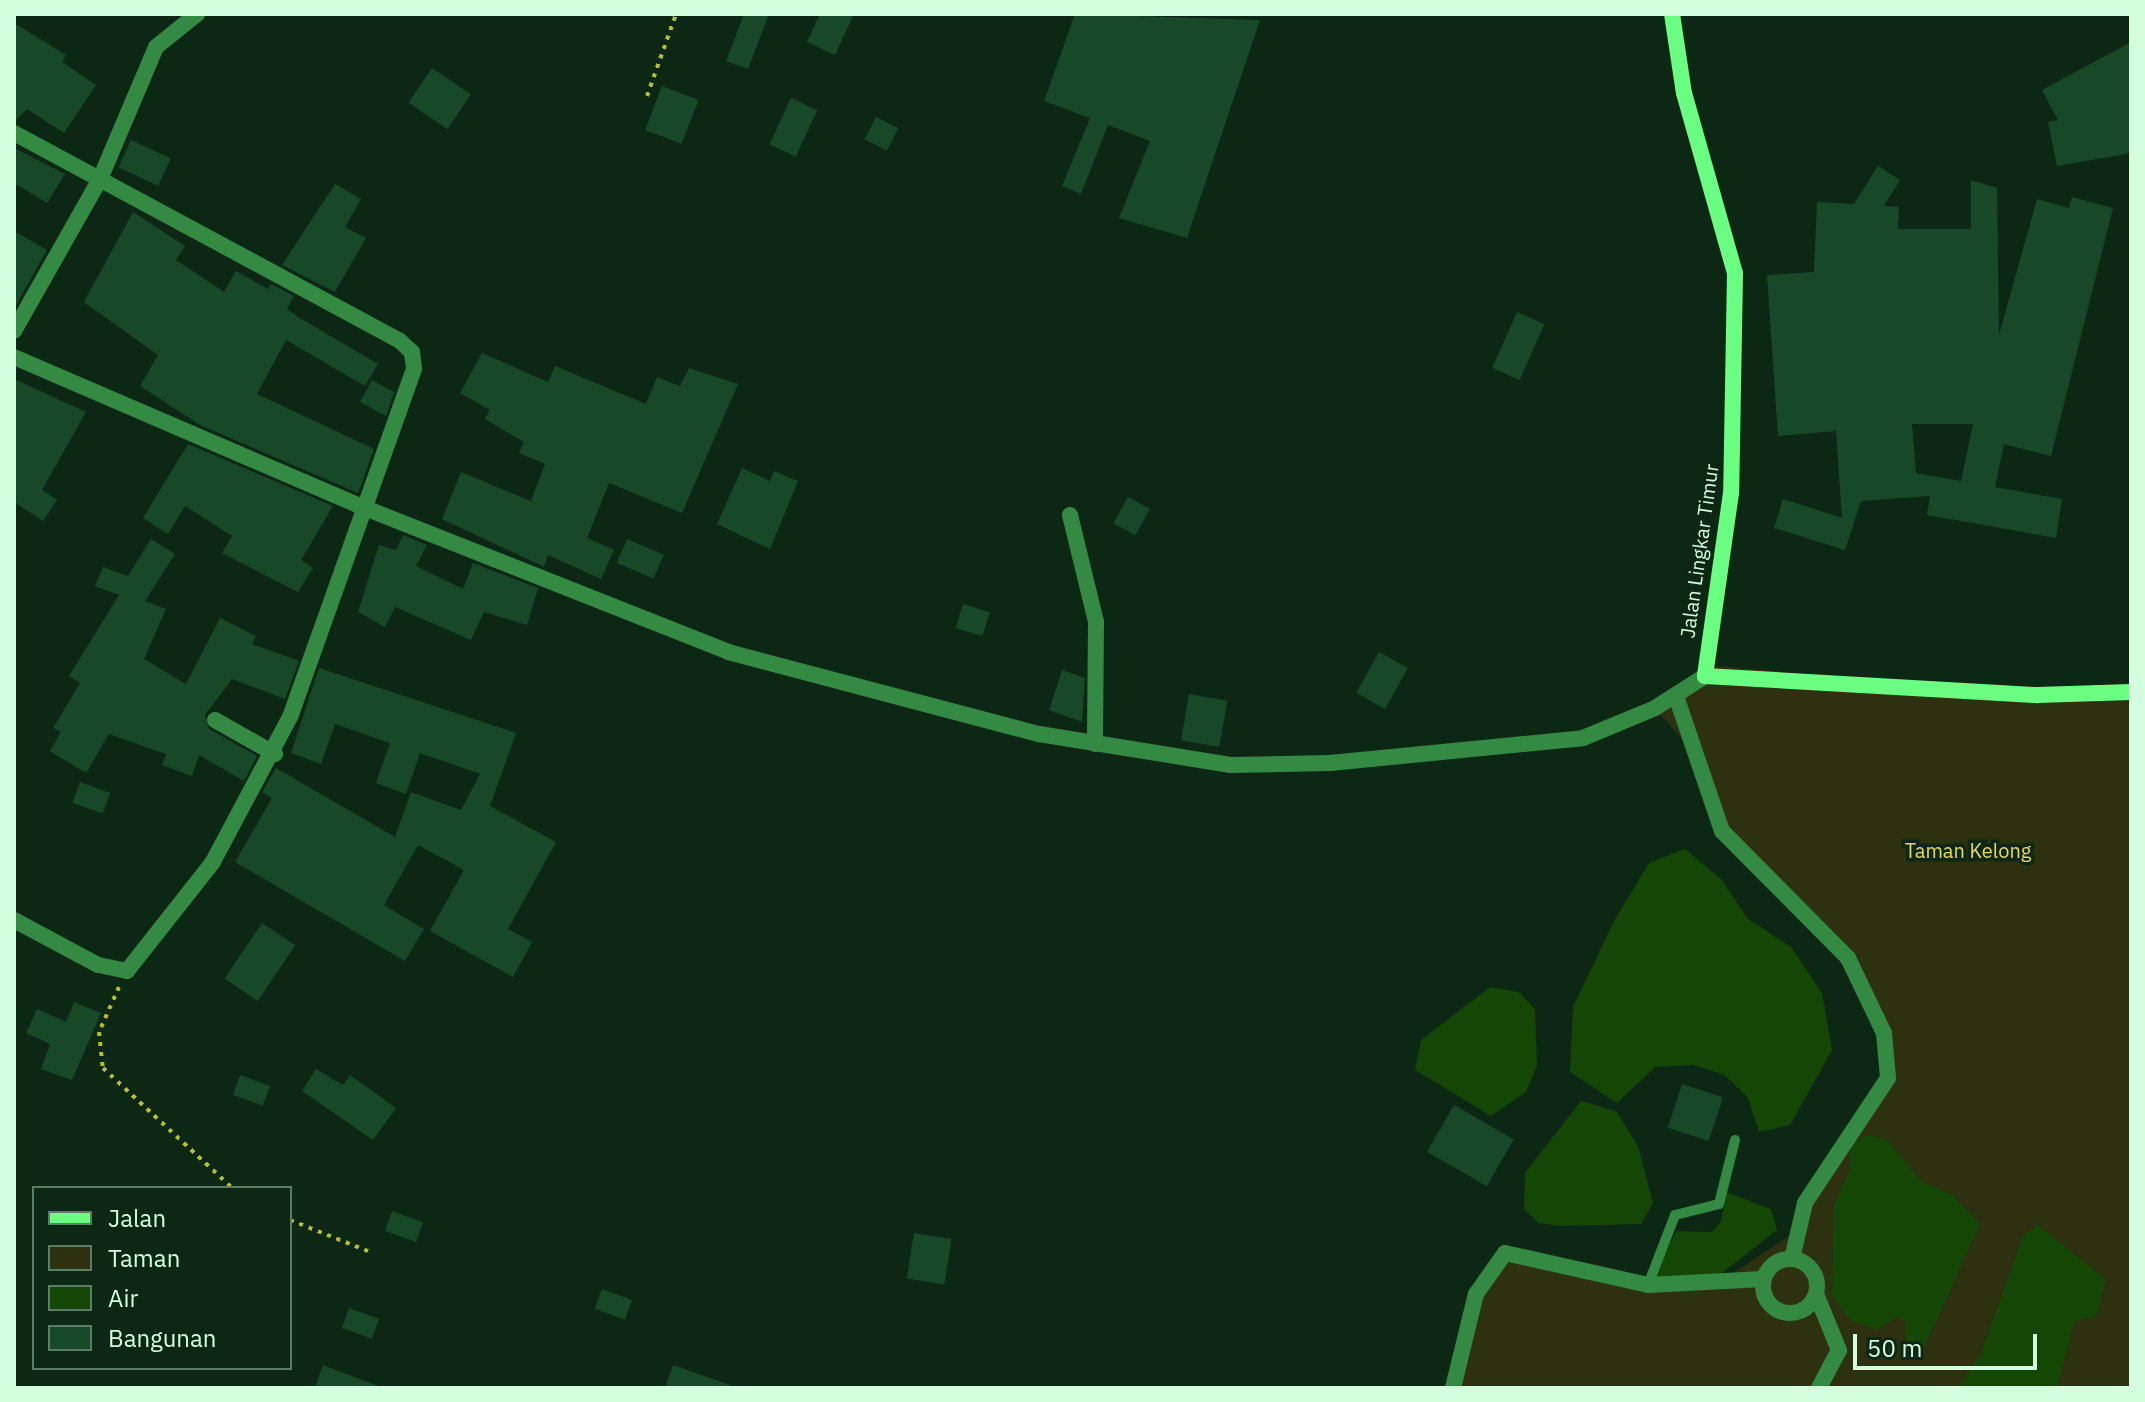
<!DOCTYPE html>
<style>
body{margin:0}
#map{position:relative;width:2145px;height:1402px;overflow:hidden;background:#0d2715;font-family:"IBM Plex Sans",sans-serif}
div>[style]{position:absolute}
.green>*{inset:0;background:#2e310f}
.water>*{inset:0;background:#144706}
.building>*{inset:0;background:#174928;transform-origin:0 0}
.path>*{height:4px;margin-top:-2px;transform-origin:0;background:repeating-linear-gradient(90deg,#b5c125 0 4px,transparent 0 10px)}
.service>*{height:10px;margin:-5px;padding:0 5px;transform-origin:5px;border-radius:5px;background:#348a43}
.minor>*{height:16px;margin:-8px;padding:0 8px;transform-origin:8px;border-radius:8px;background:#348a43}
.minor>.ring{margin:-8px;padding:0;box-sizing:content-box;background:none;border:16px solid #348a43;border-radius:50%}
.secondary>*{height:16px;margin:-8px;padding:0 8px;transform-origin:8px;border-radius:8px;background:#6aff82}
span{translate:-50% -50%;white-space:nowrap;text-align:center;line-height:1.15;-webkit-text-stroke:7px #0d2715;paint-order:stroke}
.street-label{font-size:20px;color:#d3ffde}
.park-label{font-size:20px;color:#ead954}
.frame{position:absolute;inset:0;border:16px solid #d3ffde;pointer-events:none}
.legend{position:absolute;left:32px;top:1186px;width:260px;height:184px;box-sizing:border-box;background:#0d2715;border:2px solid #5c7d65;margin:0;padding:10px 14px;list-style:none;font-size:24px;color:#d3ffde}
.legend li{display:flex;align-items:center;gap:16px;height:40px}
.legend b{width:40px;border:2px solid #5c7d65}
.scale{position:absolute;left:1853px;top:1334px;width:184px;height:36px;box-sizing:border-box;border:4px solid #d3ffde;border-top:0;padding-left:10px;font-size:24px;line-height:28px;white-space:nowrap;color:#d3ffde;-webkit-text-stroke:6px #0d2715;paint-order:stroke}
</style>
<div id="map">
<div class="green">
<i style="clip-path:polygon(1704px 665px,2037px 695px,2131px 692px,2131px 1388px,1463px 1388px,1453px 1367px,1476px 1294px,1517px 1251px,1597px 1275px,1715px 1285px,1794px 1233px,1888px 1078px,1872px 1003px,1848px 958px,1708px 806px,1693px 752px,1655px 708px)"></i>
</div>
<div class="water">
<i style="clip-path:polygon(1685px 849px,1722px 880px,1747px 918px,1791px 947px,1822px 993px,1832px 1050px,1790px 1125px,1759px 1132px,1747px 1096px,1724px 1075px,1694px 1065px,1655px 1067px,1617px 1103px,1570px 1072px,1573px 1007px,1614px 921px,1649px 863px)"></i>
<i style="clip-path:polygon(1490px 987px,1519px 992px,1535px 1009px,1537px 1065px,1526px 1092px,1491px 1116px,1415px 1070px,1421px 1040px)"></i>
<i style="clip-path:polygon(1581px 1101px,1616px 1111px,1638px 1146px,1653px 1203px,1641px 1224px,1561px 1226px,1538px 1223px,1524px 1209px,1525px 1173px)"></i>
<i style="clip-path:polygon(1869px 1135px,1886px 1139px,1921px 1181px,1951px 1194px,1980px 1224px,1924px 1348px,1906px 1345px,1906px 1320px,1896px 1317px,1876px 1330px,1849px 1319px,1832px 1296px,1834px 1205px,1851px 1168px,1850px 1144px)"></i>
<i style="clip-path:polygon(1726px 1192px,1771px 1209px,1777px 1230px,1721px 1274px,1654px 1277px,1676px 1231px,1712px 1232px,1721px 1222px)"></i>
<i style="clip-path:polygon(2038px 1225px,2106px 1280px,2096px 1316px,2074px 1322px,2057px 1388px,1958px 1388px,1981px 1354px,2023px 1236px)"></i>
</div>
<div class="building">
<i style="clip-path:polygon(744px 14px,769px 14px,748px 69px,726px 61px)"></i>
<i style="clip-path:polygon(820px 14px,854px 14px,835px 55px,807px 42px)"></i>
<i style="clip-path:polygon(1075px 14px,1260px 20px,1187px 238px,1119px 218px,1150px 141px,1108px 125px,1081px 194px,1062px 186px,1090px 118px,1044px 101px)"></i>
<i style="clip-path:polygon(14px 23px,66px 55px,62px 62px,96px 85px,64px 133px,27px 109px,14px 122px)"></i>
<i style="clip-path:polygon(2131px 42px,2131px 153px,2057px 166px,2048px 122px,2058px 120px,2042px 90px)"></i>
<i style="left:432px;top:68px;width:47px;height:42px;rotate:34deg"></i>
<i style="left:662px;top:86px;width:39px;height:47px;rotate:21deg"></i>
<i style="left:791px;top:98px;width:29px;height:51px;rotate:25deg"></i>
<i style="left:876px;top:117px;width:25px;height:25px;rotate:27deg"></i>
<i style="left:131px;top:140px;width:44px;height:30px;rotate:25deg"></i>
<i style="clip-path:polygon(14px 148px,65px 174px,47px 203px,14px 183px)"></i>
<i style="clip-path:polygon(evenodd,1878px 166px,1900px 180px,1884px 206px,1899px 207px,1898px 229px,1971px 229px,1971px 180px,1997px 188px,1999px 335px,2037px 199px,2069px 208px,2072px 197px,2113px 208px,2051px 456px,2004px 444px,1995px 487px,2062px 499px,2056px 538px,1927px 515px,1930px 496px,1861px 501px,1845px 550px,1774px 528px,1783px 499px,1842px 518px,1836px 431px,1778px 436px,1767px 275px,1814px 272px,1817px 202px,1854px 204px,1878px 166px,1912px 424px,1973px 424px,1961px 481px,1916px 473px,1912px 424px)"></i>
<i style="clip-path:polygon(335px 184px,361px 199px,345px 227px,366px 238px,335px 292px,282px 265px)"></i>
<i style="clip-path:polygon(133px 212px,185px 246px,176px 260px,224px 292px,236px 271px,268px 289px,271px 284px,294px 296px,287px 309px,298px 317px,378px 364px,365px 386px,286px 340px,257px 394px,374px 449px,358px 493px,200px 425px,140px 386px,158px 355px,84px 302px)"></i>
<i style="clip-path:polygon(14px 231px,47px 250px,14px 309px)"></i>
<i style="left:1517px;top:312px;width:30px;height:61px;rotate:24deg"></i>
<i style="clip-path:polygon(482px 353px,548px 382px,555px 366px,646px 404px,657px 377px,680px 386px,689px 368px,738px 384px,682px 513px,609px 483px,587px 538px,614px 550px,601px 579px,548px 555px,544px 567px,442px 519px,461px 472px,531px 501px,545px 464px,519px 453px,524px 442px,485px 419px,490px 410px,460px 393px)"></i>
<i style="clip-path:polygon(14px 379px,86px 412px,42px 490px,57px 500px,43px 521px,14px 502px)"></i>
<i style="clip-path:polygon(372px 380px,394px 392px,386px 416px,360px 402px)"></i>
<i style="clip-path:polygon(188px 444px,333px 506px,301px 560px,313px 568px,298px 592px,222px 553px,232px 536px,185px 506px,168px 534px,143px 518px)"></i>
<i style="clip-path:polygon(742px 468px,770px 481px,774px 471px,798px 481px,770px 549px,717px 524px)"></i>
<i style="left:1128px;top:497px;width:25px;height:30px;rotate:29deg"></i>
<i style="clip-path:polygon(403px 535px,427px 545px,416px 566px,463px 589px,473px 563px,538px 588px,527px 625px,484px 612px,471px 640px,395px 607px,385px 627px,358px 612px,379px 545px,396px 550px)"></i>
<i style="clip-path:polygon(151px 539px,175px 554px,145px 601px,166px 609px,144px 659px,186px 684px,220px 618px,256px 636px,252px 644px,299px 661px,285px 699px,232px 679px,205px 715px,209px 729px,257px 756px,244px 781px,199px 755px,192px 776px,162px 765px,166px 754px,109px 734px,86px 773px,50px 751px,61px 732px,53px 728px,80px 683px,69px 676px,119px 595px,95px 586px,103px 567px,128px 576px)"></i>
<i style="left:627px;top:539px;width:40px;height:26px;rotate:23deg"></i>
<i style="left:963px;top:604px;width:28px;height:25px;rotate:17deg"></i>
<i style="left:1379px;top:652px;width:33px;height:47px;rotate:29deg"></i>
<i style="clip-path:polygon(319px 668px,516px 733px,490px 806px,556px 842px,508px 929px,532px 942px,513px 977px,430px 931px,464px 870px,418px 845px,384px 905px,424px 929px,405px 961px,235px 862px,272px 798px,262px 792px,276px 768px,395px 837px,411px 792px,461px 810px,480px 774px,420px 753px,406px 794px,376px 783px,390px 743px,335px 724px,321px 764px,291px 753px)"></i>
<i style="clip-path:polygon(1062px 670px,1085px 678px,1082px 722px,1049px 710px)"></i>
<i style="left:1189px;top:694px;width:39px;height:47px;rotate:10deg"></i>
<i style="left:80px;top:782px;width:32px;height:22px;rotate:20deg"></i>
<i style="left:262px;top:923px;width:40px;height:67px;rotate:34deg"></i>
<i style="clip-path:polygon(74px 1002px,101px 1013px,72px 1080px,41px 1069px,50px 1044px,26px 1033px,37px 1009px,66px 1022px)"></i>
<i style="clip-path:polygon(316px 1069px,343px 1085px,350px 1075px,396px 1108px,373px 1140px,302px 1091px)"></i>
<i style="left:240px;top:1075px;width:32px;height:21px;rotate:20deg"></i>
<i style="left:1682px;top:1084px;width:43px;height:46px;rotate:18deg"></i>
<i style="left:1454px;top:1105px;width:69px;height:54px;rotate:30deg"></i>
<i style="left:392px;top:1211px;width:33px;height:21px;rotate:20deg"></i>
<i style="left:914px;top:1233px;width:38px;height:46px;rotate:9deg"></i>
<i style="left:602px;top:1289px;width:32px;height:21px;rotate:20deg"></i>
<i style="left:349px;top:1308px;width:32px;height:21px;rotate:20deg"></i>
<i style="clip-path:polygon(323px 1365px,378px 1386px,378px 1388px,315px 1388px)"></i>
<i style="clip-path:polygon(673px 1365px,730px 1385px,730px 1388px,665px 1388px)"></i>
</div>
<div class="path">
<i style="left:647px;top:96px;width:87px;rotate:-70.5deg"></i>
<i style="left:119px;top:987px;width:49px;rotate:114deg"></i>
<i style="left:99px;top:1032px;width:36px;rotate:84deg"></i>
<i style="left:103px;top:1068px;width:176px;rotate:42.9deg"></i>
<i style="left:290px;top:1220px;width:86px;rotate:21.8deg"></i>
</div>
<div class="service">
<i style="left:1648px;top:1285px;width:75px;rotate:-68.9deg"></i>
<i style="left:1675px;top:1215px;width:45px;rotate:-14deg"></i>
<i style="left:1719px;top:1204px;width:66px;rotate:-76deg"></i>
</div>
<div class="minor">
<i style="left:14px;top:133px;width:437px;rotate:28.3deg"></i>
<i style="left:399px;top:340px;width:18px;rotate:43deg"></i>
<i style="left:412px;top:352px;width:17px;rotate:83deg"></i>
<i style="left:414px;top:369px;width:367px;rotate:109.6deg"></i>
<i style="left:291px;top:715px;width:166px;rotate:118deg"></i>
<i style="left:213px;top:862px;width:139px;rotate:128.3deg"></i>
<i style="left:127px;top:971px;width:30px;rotate:-168deg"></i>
<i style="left:98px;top:965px;width:95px;rotate:-151.8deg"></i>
<i style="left:14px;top:331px;width:175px;rotate:-60.5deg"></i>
<i style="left:100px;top:179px;width:143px;rotate:-67deg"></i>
<i style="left:156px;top:47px;width:53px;rotate:-38.8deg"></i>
<i style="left:14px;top:357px;width:382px;rotate:23.3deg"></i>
<i style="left:365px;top:508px;width:391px;rotate:21.6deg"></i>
<i style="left:728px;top:652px;width:322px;rotate:14.8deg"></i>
<i style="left:1039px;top:734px;width:194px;rotate:9.2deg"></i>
<i style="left:1231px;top:765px;width:99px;rotate:-1.2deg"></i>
<i style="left:1330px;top:763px;width:254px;rotate:-5.6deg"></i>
<i style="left:1583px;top:738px;width:78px;rotate:-22.6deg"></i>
<i style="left:1655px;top:708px;width:59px;rotate:-32.6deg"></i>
<i style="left:1070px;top:515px;width:110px;rotate:76.3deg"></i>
<i style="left:1096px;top:622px;width:122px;rotate:90.5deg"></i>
<i style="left:1676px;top:696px;width:143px;rotate:71.2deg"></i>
<i style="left:1722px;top:831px;width:179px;rotate:45.2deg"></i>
<i style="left:1848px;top:958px;width:83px;rotate:64.4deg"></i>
<i style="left:1884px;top:1033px;width:45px;rotate:84.9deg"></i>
<i style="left:1888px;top:1078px;width:150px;rotate:123.6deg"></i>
<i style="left:1805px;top:1203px;width:57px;rotate:103.1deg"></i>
<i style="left:215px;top:720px;width:69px;rotate:29.5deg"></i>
<i class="ring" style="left:1763px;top:1259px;width:38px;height:38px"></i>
<i style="left:1816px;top:1294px;width:61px;rotate:67.7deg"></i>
<i style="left:1839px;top:1350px;width:43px;rotate:117.8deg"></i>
<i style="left:1453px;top:1388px;width:97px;rotate:-76.3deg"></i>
<i style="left:1476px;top:1294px;width:50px;rotate:-54.7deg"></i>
<i style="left:1505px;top:1253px;width:147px;rotate:12.6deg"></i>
<i style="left:1648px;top:1285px;width:115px;rotate:-3deg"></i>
</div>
<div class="secondary">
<i style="left:1672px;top:14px;width:80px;rotate:81.4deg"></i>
<i style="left:1684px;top:93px;width:187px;rotate:74.2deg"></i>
<i style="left:1735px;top:273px;width:220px;rotate:91deg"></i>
<i style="left:1731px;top:493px;width:185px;rotate:98.1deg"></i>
<i style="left:1705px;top:676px;width:333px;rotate:3.3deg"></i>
<i style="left:2037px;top:695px;width:94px;rotate:-1.8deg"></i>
</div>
<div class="street-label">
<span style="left:1699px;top:551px;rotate:-82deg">Jalan Lingkar Timur</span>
</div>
<div class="park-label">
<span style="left:1968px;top:850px">Taman Kelong</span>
</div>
<div class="frame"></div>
<ul class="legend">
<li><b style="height:10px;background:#6aff82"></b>Jalan</li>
<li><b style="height:22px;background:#2e310f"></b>Taman</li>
<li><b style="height:22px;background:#144706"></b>Air</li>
<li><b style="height:22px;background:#174928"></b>Bangunan</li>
</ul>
<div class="scale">50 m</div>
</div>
